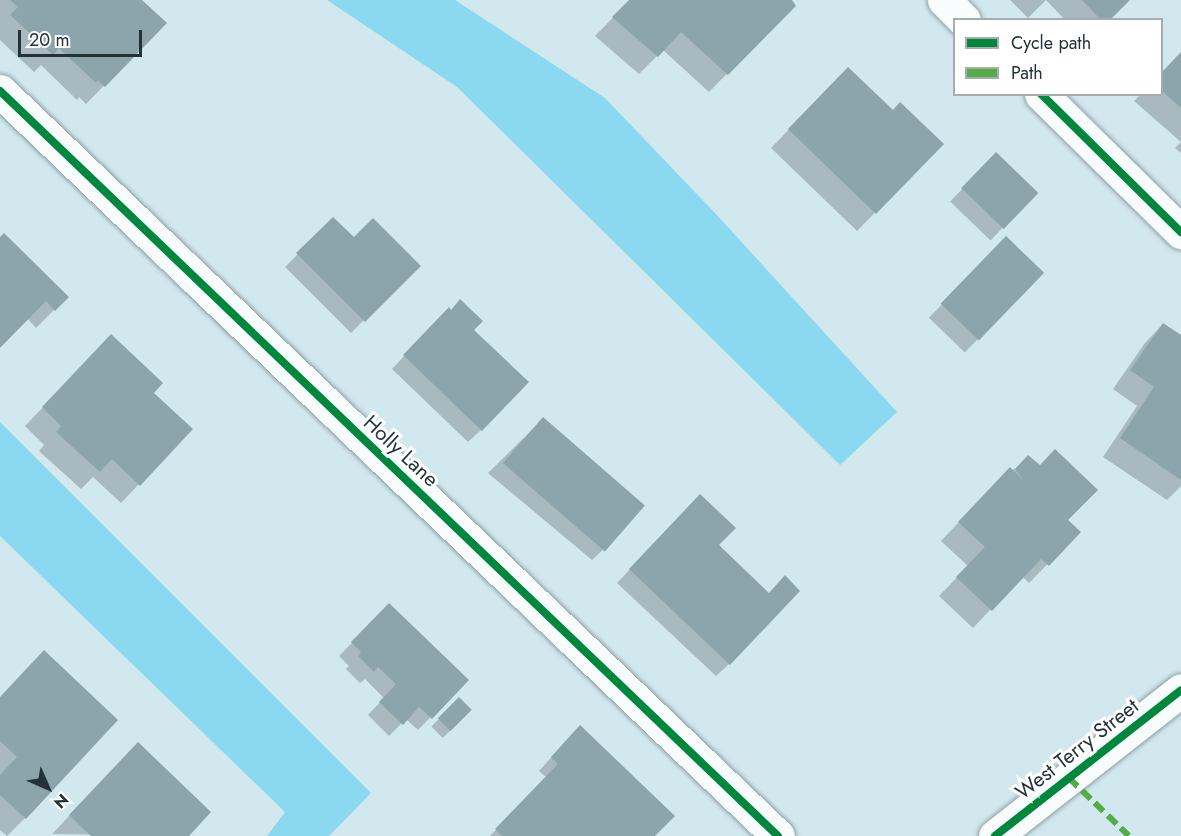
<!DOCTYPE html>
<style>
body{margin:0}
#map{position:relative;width:1181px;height:836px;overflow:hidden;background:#d2e8ef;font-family:Jost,sans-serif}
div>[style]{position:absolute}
.water>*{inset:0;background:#8ad9f0}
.shadow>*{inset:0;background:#0003;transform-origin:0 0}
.building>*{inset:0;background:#8ca5ad;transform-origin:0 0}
.roads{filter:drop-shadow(0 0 2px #8e9fa4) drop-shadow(0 0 2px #8e9fa4)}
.minor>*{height:33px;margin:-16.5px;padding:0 16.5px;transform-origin:16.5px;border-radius:16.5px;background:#f8fcfd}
.tertiary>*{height:33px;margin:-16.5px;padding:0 16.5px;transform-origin:16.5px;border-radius:16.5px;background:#f8fcfd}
.quiet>*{height:6px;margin-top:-3px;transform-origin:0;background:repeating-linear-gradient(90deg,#53ac45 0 12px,transparent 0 18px)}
.cycleway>*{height:8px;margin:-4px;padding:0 4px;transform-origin:4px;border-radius:4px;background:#00873e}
span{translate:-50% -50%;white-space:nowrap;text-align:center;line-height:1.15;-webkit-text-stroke:6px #fff;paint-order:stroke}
.street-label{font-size:21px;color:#223237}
.legend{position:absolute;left:953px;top:18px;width:210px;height:78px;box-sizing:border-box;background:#fff;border:2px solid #a7adaf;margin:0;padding:8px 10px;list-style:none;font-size:18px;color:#223237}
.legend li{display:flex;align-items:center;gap:12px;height:30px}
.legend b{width:30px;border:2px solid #a7adaf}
.north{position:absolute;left:18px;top:758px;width:60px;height:60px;-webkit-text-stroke:4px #fff;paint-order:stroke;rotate:135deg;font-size:16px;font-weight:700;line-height:24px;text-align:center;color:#223237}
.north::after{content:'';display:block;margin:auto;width:21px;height:27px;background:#223237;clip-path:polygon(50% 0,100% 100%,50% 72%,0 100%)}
.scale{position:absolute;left:18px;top:30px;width:124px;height:27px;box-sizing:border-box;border:3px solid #223237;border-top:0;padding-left:8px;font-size:18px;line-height:21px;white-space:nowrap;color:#223237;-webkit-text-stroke:4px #fff;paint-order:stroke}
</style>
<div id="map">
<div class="water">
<i style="clip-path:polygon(327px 0,455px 0,605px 98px,715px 213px,897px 412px,840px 465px,457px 87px)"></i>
<i style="clip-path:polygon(0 422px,371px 793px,329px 836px,267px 836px,285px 812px,0 536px)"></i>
</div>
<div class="shadow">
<i style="clip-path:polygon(0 0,140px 0,165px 23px,86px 104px,79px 97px,77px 100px,41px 65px,34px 72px,0 40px)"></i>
<i style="clip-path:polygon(630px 0,790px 0,794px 6px,709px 92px,663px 50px,639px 74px,595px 36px)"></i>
<i style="clip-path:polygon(1010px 0,1046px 0,1028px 18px)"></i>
<i style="clip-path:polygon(1046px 0,1128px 0,1109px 20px,1065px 20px)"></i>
<i style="clip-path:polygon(1181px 54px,1181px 153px,1175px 148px,1181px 142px,1134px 101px,1141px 94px,1162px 94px,1162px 74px)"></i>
<i style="clip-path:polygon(830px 87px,942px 144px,857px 231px,771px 148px)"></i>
<i style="left:996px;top:154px;width:56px;height:66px;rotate:44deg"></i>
<i style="clip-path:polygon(333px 219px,354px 239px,418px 266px,351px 333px,285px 267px)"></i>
<i style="left:1006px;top:238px;width:50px;height:111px;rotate:44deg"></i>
<i style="clip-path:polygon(0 239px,67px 297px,36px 328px,27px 318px,0 346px)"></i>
<i style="clip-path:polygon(436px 322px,472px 330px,481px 430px,468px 442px,392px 369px)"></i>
<i style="clip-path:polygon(1163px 324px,1181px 337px,1181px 486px,1167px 500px,1103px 457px,1137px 406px,1113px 389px,1145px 343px)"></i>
<i style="clip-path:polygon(93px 355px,152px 393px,191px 429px,121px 503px,93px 477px,81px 489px,39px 451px,44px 445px,25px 426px)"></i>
<i style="clip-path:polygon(543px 419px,605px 548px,592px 560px,488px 473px)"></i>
<i style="clip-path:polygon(1029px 457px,1039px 467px,1066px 520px,1079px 532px,1029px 583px,1022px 576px,973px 628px,939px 596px,968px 566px,941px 541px,992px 487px)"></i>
<i style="clip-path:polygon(687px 509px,717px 545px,729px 664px,716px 676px,617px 583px)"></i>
<i style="clip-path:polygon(389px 605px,467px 680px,418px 730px,406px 719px,389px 736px,368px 715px,384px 698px,365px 679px,360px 683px,346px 669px,349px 666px,339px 656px)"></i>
<i style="clip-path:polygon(26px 670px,25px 818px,7px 836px,0 830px,0 698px)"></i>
<i style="left:459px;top:699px;width:16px;height:39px;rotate:45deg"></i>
<i style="clip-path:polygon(567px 740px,653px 836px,490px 836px,546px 777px,539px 771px)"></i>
<i style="clip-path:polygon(120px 762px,187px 836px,52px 834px)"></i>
</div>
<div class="building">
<i style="clip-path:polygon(10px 0,142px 0,167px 23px,105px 87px,98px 80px,96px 83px,59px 48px,53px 55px,10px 15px,18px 7px)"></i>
<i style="clip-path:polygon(629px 0,792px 0,796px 6px,728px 75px,681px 32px,658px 57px,612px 17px)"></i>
<i style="clip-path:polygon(1082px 0,1130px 0,1110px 20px,1101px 20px)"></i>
<i style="clip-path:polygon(1181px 52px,1181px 108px,1162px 91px,1162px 72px)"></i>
<i style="clip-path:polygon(848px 67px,893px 110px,900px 102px,944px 144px,876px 214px,788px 129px)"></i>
<i style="left:996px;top:152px;width:59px;height:50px;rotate:44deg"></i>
<i style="clip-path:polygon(333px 217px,354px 237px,373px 218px,421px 266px,365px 322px,296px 253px)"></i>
<i style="clip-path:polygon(4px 233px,69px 297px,55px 311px,46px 301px,0 348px,0 237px)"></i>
<i style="left:1006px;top:236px;width:53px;height:94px;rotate:44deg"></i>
<i style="clip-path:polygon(460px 299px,483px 321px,474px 330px,529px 382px,482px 431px,403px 355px,449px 307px,451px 310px)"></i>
<i style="clip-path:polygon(1163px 323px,1181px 335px,1181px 480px,1120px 438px,1154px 387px,1130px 370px)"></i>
<i style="clip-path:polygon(111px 334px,163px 383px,154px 393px,193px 429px,140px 486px,112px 459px,100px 472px,56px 432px,61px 426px,42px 407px)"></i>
<i style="left:543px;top:417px;width:135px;height:61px;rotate:41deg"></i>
<i style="clip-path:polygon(1055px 449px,1098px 490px,1068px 520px,1081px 532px,1049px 566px,1041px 559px,992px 611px,956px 577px,985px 547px,958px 522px,1010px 467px,1024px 481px,1015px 469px,1028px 455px,1040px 465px)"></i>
<i style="clip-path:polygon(700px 494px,736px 528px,719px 545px,769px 593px,785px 575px,800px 591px,730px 665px,629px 569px)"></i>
<i style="clip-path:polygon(389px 603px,469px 680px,432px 719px,419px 707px,403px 725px,379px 702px,396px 684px,378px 667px,374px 672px,358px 656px,361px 652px,351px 642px)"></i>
<i style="clip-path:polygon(44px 650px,118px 720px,26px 819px,0 795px,0 775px,17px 757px,0 741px,0 697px)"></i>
<i style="left:459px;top:697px;width:18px;height:30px;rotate:45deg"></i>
<i style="clip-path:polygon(580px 725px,675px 816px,655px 836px,502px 836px,495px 829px,558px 764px,551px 757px)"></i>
<i style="clip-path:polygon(138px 742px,211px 812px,189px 836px,91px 836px,69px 815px)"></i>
</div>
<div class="roads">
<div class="minor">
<i style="left:944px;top:0;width:28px;rotate:45deg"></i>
<i style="left:0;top:91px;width:1077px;rotate:43.76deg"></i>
<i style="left:1041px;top:94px;width:197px;rotate:44.6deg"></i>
</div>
<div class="tertiary">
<i style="left:995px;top:836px;width:236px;rotate:-38.1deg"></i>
</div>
</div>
<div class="quiet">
<i style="left:1069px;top:778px;width:83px;rotate:44deg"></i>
</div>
<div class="cycleway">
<i style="left:0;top:91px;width:1077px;rotate:43.76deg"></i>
<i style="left:1041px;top:94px;width:197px;rotate:44.6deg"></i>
<i style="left:995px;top:836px;width:236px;rotate:-38.1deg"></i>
</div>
<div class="street-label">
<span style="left:401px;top:451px;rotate:43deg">Holly Lane</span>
<span style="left:1077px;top:749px;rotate:-38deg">West Terry Street</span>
</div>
<ul class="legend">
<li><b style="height:8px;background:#00873e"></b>Cycle path</li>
<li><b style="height:8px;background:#53ac45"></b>Path</li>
</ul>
<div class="north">N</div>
<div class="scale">20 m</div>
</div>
